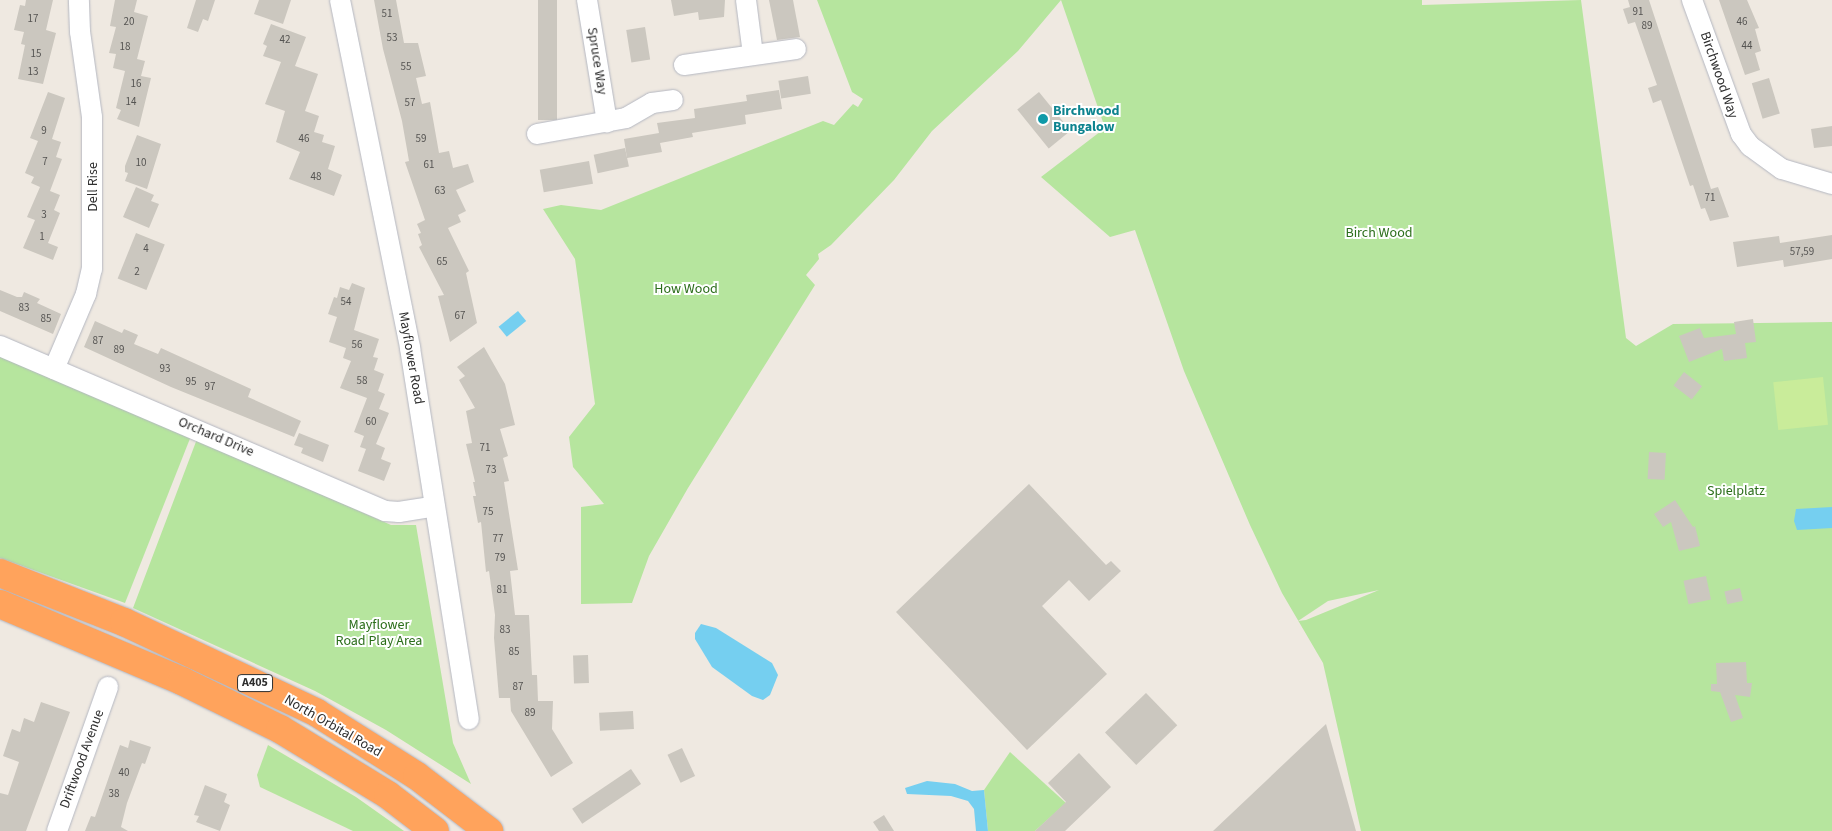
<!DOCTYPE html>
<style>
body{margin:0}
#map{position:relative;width:1832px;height:831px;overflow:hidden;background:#efe9e1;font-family:"Source Sans 3",sans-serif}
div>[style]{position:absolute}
.green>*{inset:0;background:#b6e59e}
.pitch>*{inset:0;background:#c9ec9a;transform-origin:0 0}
.water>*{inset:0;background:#75cff0;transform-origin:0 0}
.building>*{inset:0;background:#cbc7bf;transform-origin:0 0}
.roads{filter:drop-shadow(0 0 1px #b4b7c1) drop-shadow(0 0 1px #b4b7c1)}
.street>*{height:20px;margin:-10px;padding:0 10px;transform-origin:10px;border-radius:10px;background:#fff}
.highway>*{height:28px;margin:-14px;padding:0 14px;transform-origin:14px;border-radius:14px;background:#ffa35c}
.dots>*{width:14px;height:14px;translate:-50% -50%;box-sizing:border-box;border:2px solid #fff;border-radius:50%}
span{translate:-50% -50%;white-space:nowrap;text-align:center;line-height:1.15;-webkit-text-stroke:4px #fff;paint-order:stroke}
.number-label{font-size:11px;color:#555452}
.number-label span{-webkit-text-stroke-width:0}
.shield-label span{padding:1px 4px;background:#fff;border:1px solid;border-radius:4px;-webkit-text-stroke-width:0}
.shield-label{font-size:12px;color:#2e2e2e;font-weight:700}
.street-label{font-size:14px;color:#2e2e2e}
.culture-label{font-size:14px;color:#0d838f;font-weight:700}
.left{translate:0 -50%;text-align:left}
.park-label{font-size:14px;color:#2c6e1b}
</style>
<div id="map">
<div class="green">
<i style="clip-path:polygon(817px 0,1061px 0,1018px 51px,932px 131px,894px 180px,831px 245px,818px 254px,819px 259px,806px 275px,815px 285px,688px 488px,649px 556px,632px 603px,581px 604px,581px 507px,604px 504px,573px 467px,569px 437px,595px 404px,575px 259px,543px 209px,561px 205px,601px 210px,823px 121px,834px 125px,853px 104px,858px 107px,863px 99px,852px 92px)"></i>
<i style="clip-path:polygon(evenodd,1061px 0,1422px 0,1422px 5px,1581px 0,1626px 338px,1636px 346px,1673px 324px,1832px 322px,1832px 831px,1361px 831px,1323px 663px,1282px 593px,1250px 525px,1184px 371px,1135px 230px,1110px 237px,1041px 177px,1105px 128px,1061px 0,1379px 590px,1306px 620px,1298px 621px,1328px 601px,1379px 590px)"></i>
<i style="clip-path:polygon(0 353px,191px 436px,125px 603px,0 558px)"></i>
<i style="clip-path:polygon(197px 439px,391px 525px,416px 525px,453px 743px,471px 784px,386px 730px,315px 691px,133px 608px)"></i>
<i style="clip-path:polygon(268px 745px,356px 797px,404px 831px,353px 831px,260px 787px,257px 775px)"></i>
<i style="clip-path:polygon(1010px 752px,1066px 803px,1035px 831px,988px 831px,984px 790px)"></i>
</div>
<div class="pitch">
<i style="left:1823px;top:377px;width:48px;height:50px;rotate:84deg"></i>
</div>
<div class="water">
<i style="left:518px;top:311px;width:13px;height:25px;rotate:51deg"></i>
<i style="clip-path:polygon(1832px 507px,1832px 528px,1797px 530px,1794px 521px,1796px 509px)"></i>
<i style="clip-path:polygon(701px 624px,716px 628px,772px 663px,778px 675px,770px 695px,763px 700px,752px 696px,712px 667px,695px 639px,695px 633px)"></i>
<i style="clip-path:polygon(927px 781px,955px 784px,972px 791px,984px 790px,988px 831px,976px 831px,974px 809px,968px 801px,951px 796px,907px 794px,905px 788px)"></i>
</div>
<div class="building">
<i style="clip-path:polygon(26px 0,53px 0,46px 30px,56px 33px,43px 84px,18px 79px,25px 45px,21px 44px,24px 32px,14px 30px,20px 5px,25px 6px)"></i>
<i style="clip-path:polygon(115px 0,137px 0,134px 12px,148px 16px,137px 59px,145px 61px,141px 76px,151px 78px,139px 127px,117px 119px,121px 110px,116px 108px,125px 71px,113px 68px,116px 54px,109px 53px,116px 27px,110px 26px)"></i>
<i style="clip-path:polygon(196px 0,215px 0,208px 21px,203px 19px,198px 32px,187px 28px)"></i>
<i style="clip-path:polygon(259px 0,291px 0,283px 24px,254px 14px)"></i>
<i style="clip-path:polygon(374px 0,396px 0,404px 43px,418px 43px,426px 76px,416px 78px,422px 104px,430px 102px,439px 153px,449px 151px,453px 168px,468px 164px,474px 182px,456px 190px,466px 211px,458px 215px,461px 222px,448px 228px,469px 271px,466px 273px,477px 323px,450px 342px,438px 296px,444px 295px,419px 247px,422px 245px,418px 234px,421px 233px,417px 224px,425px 220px,405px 162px,409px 161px,402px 121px,383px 49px)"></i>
<i style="left:538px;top:0;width:19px;height:120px"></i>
<i style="clip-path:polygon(671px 0,725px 0,724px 17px,699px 20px,698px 12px,674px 16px)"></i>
<i style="clip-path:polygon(769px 0,793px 0,800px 37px,777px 40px)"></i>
<i style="clip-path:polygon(1628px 0,1649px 0,1711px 189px,1718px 187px,1729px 217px,1710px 221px,1705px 208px,1701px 209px,1693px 185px,1690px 186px,1661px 100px,1653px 103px,1648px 88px,1657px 85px,1635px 22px,1628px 24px,1623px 9px,1630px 7px)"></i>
<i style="clip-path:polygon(1719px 0,1747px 0,1759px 28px,1755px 29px,1761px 51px,1755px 53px,1760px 70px,1745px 75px)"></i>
<i style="clip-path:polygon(271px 24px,306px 37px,295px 66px,318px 74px,305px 111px,319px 116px,314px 132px,324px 135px,322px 142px,335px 146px,328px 169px,342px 175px,334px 196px,289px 179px,300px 152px,276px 142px,285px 111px,265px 104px,281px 62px,263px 56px,267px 46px,263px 44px)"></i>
<i style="left:645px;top:27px;width:33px;height:19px;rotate:81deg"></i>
<i style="left:808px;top:76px;width:18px;height:30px;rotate:81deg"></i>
<i style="left:1769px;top:78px;width:37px;height:18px;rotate:73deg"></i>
<i style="clip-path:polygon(779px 90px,782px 109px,745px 115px,746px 124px,692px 133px,693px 137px,660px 143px,662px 152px,627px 158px,624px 139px,659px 133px,657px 123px,695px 118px,694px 109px,747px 101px,746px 95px)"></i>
<i style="clip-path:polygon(48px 92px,65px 98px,52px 139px,61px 142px,56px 157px,62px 159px,50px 191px,60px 195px,54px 210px,60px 213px,48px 243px,58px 247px,53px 260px,23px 248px,35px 220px,27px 217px,40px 187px,31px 183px,34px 177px,25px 173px,38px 141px,30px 138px)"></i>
<i style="left:1039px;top:92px;width:50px;height:28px;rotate:51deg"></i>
<i style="clip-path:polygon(1832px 126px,1832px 146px,1814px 148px,1811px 129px)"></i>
<i style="clip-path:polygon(137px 135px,161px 144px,147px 189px,125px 181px,128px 173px,125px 172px,125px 166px)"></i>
<i style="left:625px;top:148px;width:19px;height:32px;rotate:78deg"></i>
<i style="left:589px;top:161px;width:23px;height:50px;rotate:80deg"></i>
<i style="clip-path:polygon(136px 187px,154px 195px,151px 201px,159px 204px,149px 228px,123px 217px)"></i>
<i style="left:136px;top:233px;width:31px;height:49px;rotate:22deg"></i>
<i style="clip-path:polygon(1832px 235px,1832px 259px,1784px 267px,1783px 260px,1737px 267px,1733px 242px,1779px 236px,1780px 243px)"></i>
<i style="clip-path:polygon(352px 283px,365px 288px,354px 330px,379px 339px,373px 357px,378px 358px,374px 370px,384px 374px,378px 391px,385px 394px,379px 409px,389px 413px,376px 444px,385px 448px,381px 459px,391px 463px,384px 481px,358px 471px,366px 449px,360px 447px,364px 436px,354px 432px,367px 398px,340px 388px,351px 361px,343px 358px,346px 348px,329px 342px,337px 317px,328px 314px,334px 297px,337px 298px,340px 287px,349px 290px)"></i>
<i style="clip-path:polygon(0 290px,17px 297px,22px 297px,24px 292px,40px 299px,37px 303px,61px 314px,53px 334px,0 311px)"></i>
<i style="clip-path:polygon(1753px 319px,1756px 342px,1745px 343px,1747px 358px,1724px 361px,1722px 349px,1689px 362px,1679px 336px,1700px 328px,1704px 338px,1736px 334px,1734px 322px)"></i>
<i style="clip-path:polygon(95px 321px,122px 333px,124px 329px,138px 335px,134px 344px,158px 354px,161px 348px,251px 389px,248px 397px,301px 421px,294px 437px,171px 387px,84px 347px)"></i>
<i style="clip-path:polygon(484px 347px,505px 384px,515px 425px,500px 429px,508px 456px,503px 458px,509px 481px,504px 482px,518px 570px,510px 571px,515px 615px,529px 615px,532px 675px,537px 675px,538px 701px,553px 701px,552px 729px,573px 763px,551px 777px,511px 711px,510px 698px,499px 698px,494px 638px,495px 615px,489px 571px,486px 572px,481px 522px,478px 523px,473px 496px,476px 496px,473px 482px,475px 482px,466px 444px,472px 443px,466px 411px,475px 408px,459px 380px,465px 376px,457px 367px)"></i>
<i style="left:1684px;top:372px;width:23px;height:17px;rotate:38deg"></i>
<i style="clip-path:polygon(299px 433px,329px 445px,323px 462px,301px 453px,303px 448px,294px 445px)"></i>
<i style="left:1649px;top:452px;width:17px;height:27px;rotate:3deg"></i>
<i style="clip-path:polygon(1029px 484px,1106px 565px,1111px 561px,1121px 571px,1089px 601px,1069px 580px,1042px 606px,1107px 674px,1027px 750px,896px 612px)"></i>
<i style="clip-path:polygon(1675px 500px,1693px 527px,1695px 526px,1700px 546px,1679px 551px,1671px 522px,1663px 527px,1654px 514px)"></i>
<i style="left:1706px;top:576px;width:24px;height:23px;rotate:78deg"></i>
<i style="left:1740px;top:588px;width:13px;height:16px;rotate:77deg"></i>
<i style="left:588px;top:655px;width:28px;height:15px;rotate:88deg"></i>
<i style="clip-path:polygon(1746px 662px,1747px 683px,1752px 683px,1750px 697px,1735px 695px,1743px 718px,1731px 722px,1720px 692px,1711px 691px,1711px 684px,1717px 684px,1716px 663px)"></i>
<i style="left:1146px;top:693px;width:45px;height:57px;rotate:46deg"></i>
<i style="clip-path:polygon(41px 702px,70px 712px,26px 831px,0 831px,0 793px,8px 795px,19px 762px,3px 756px,12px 729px,20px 732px,24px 718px,34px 722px)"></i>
<i style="left:633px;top:711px;width:18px;height:34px;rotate:87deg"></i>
<i style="clip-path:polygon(1326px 724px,1356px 831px,1213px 831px)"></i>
<i style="clip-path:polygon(130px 740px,151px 747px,145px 764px,142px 763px,127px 803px,121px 827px,128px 831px,85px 831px,91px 816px,95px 817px,120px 745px,128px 748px)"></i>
<i style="left:682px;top:748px;width:31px;height:16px;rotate:65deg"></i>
<i style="clip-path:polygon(1079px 753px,1111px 787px,1065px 831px,1035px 831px,1066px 802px,1048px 783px)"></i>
<i style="left:631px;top:769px;width:18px;height:71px;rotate:56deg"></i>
<i style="clip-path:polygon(205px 785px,227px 794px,224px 802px,230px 805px,220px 831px,196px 822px,199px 816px,194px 815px)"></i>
<i style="clip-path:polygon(884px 815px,894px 831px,879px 831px,873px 822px)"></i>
</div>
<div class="roads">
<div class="street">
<i style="left:340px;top:0;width:355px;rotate:78.6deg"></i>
<i style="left:410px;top:348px;width:376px;rotate:81deg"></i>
<i style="left:587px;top:0;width:124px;rotate:80.7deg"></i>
<i style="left:746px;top:0;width:55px;rotate:82.7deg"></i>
<i style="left:1692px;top:0;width:143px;rotate:69.9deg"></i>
<i style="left:1741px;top:134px;width:15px;rotate:53deg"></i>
<i style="left:1750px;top:146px;width:39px;rotate:36deg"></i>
<i style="left:1782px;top:169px;width:52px;rotate:16.7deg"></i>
<i style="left:684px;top:65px;width:113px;rotate:-8.1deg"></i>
<i style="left:537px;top:134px;width:90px;rotate:-10.2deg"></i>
<i style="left:626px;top:118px;width:30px;rotate:-30deg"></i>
<i style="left:652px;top:103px;width:21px;rotate:-8deg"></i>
<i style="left:0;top:346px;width:419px;rotate:23.2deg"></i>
<i style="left:385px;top:511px;width:14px;rotate:4deg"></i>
<i style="left:399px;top:512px;width:36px;rotate:-9deg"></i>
<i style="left:54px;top:369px;width:82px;rotate:-66.9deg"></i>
<i style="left:86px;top:294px;width:26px;rotate:-77deg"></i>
<i style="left:92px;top:269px;width:152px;rotate:-90deg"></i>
<i style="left:92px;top:117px;width:86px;rotate:-98deg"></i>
<i style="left:80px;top:32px;width:32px;rotate:-92deg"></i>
<i style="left:57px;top:831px;width:153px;rotate:-70.5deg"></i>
</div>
<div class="highway">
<i style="left:0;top:573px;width:133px;rotate:21.6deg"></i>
<i style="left:124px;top:622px;width:213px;rotate:25.2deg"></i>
<i style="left:317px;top:713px;width:118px;rotate:32.2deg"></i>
<i style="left:417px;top:776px;width:91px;rotate:37.4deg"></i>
<i style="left:0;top:604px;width:198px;rotate:22.9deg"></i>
<i style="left:182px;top:681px;width:109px;rotate:26.1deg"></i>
<i style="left:280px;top:729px;width:127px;rotate:31.4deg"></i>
<i style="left:388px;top:795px;width:59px;rotate:37.5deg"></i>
</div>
</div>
<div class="dots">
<i style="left:1043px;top:119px;background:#0f9aa8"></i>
</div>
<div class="number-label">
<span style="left:1638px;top:12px">91</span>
<span style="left:387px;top:14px">51</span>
<span style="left:33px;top:19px">17</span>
<span style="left:129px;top:22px">20</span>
<span style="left:1742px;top:22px">46</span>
<span style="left:1647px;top:26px">89</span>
<span style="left:392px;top:38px">53</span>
<span style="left:285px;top:40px">42</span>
<span style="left:1747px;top:46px">44</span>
<span style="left:125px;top:47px">18</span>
<span style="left:36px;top:54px">15</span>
<span style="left:406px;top:67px">55</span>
<span style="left:33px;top:72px">13</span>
<span style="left:136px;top:84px">16</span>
<span style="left:131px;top:102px">14</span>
<span style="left:410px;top:103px">57</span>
<span style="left:44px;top:131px">9</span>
<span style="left:304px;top:139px">46</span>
<span style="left:421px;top:139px">59</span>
<span style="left:45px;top:162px">7</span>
<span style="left:141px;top:163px">10</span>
<span style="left:429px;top:165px">61</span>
<span style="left:316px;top:177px">48</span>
<span style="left:440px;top:191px">63</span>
<span style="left:1710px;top:198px">71</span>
<span style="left:44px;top:215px">3</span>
<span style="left:42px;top:237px">1</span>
<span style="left:146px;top:249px">4</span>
<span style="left:1802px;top:252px">57,59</span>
<span style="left:442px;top:262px">65</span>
<span style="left:137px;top:272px">2</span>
<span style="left:346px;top:302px">54</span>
<span style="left:24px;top:308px">83</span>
<span style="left:460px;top:316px">67</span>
<span style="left:46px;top:319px">85</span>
<span style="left:98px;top:341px">87</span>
<span style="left:357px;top:345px">56</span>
<span style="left:119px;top:350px">89</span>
<span style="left:165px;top:369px">93</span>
<span style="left:362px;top:381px">58</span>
<span style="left:191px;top:382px">95</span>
<span style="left:210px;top:387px">97</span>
<span style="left:371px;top:422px">60</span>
<span style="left:485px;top:448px">71</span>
<span style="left:491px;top:470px">73</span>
<span style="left:488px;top:512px">75</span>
<span style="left:498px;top:539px">77</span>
<span style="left:500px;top:558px">79</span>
<span style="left:502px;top:590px">81</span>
<span style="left:505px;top:630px">83</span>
<span style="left:514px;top:652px">85</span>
<span style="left:518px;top:687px">87</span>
<span style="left:530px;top:713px">89</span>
<span style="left:124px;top:773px">40</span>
<span style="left:114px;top:794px">38</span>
</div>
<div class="shield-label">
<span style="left:255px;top:683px">A405</span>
</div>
<div class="street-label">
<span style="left:597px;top:61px;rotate:81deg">Spruce Way</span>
<span style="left:1719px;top:75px;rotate:71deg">Birchwood Way</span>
<span style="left:93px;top:187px;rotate:-90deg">Dell Rise</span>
<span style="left:411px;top:358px;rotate:80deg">Mayflower Road</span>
<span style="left:216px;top:437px;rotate:23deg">Orchard Drive</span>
<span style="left:333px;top:726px;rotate:30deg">North Orbital Road</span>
<span style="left:82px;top:759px;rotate:-70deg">Driftwood Avenue</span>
</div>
<div class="culture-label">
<span class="left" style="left:1053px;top:119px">Birchwood<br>Bungalow</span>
</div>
<div class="park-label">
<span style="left:1379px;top:233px">Birch Wood</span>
<span style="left:686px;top:289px">How Wood</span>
<span style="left:1736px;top:491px">Spielplatz</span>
<span style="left:379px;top:633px">Mayflower<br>Road Play Area</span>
</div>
</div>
